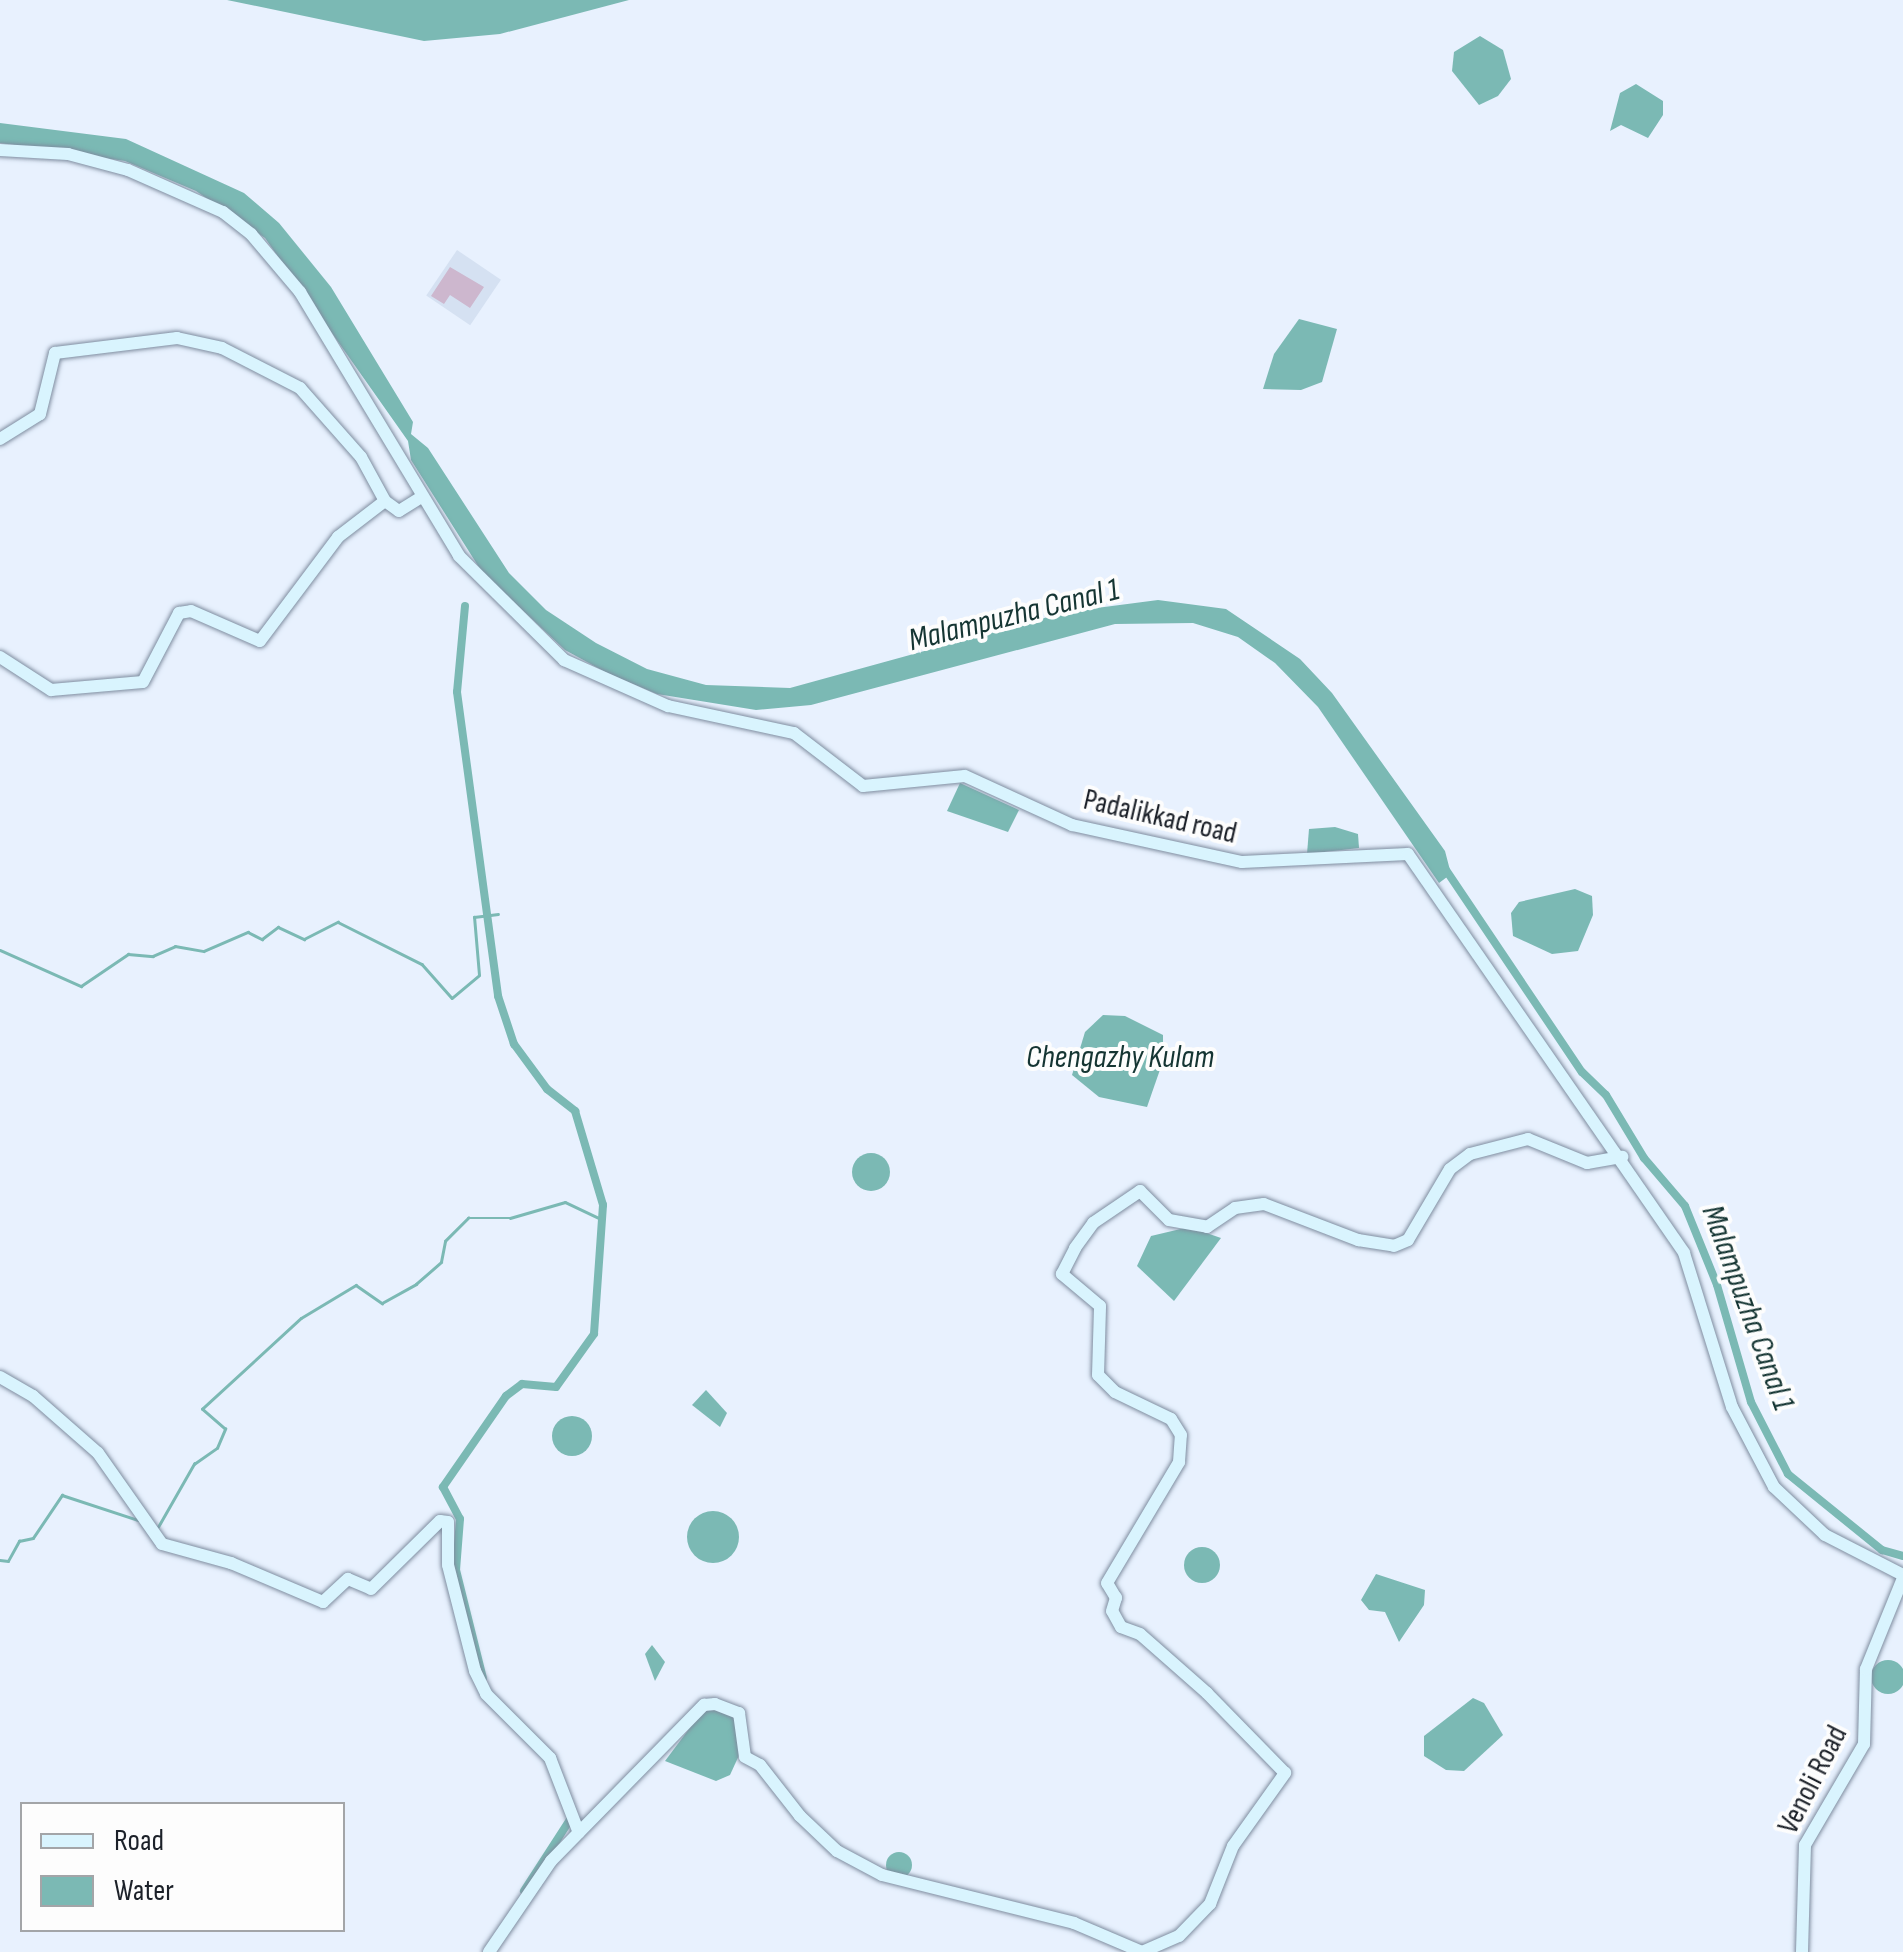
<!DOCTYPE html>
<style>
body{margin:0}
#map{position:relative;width:1903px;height:1952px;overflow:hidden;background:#e8f1fe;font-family:"Sofia Sans Condensed",sans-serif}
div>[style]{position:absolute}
.built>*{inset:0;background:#d5e1f2;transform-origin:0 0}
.green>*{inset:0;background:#cdb7ce}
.water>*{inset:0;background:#7bb9b4}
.round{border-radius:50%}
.stream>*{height:2.5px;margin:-1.25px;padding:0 1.25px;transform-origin:1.25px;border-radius:1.25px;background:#7bb9b4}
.canal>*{height:8px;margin:-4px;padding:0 4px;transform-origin:4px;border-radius:4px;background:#7bb9b4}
.roads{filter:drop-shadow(0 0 2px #7f8da0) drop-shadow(0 0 2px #7f8da0)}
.secondary>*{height:12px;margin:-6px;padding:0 6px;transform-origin:6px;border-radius:6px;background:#d9f4fe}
span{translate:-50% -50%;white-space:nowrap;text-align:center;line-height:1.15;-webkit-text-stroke:8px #fdfdfd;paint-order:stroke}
.street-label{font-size:30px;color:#1c2129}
.water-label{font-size:32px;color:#153533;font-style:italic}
.legend{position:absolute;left:20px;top:1802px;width:325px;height:130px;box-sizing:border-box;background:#fdfdfd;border:2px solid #a3a5a8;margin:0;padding:12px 18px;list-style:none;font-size:30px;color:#1c2129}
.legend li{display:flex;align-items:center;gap:20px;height:50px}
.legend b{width:50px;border:2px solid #a3a5a8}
</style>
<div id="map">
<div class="built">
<i style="left:457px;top:250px;width:53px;height:55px;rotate:34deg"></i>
</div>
<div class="green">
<i style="clip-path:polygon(450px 267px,484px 287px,470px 308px,450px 295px,444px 304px,431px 296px)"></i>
</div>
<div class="water">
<i style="clip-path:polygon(227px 0,629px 0,500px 34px,424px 41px)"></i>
<i style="clip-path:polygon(1480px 36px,1503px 50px,1511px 79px,1498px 96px,1479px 105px,1452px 71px,1454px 52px)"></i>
<i style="clip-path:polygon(1636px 84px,1663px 101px,1663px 115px,1648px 138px,1621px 125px,1610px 131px,1620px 93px)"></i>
<i style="clip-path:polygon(0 123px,126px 139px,244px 193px,279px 223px,331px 287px,413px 422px,411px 434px,428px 448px,509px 573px,546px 610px,596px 643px,647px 669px,706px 685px,790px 688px,1066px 612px,1158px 600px,1226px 609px,1300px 659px,1332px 693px,1445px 851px,1451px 874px,1439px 883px,1318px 707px,1275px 663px,1238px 637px,1193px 623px,1115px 624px,811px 705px,756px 710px,657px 694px,609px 674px,565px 650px,482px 572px,411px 460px,408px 441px,265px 238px,196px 191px,125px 161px,0 143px)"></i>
<i style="clip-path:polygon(1299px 319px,1337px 329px,1322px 382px,1301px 390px,1263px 389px,1274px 354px)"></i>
<i style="clip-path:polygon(960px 783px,1019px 810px,1008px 832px,947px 811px)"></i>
<i style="clip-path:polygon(1335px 827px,1358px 834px,1359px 848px,1307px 854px,1309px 829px)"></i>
<i style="clip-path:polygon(1575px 889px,1592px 896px,1593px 915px,1578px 951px,1552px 954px,1513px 936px,1511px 913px,1519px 902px)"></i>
<i style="clip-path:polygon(1103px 1015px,1125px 1016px,1163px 1035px,1163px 1061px,1147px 1107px,1099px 1097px,1072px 1075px,1085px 1032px)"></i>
<i class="round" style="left:852px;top:1153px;width:38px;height:38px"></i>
<i style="clip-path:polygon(1189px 1227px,1221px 1238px,1174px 1301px,1137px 1266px,1151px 1236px)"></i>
<i style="clip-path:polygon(706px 1390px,727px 1413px,720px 1427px,692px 1405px)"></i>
<i class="round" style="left:552px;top:1416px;width:40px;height:40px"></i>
<i class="round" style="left:687px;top:1511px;width:52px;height:52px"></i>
<i class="round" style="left:1184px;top:1547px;width:36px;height:36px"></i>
<i style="clip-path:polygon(1376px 1574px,1425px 1590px,1424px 1605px,1399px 1642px,1385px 1612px,1369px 1610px,1361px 1600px)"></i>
<i style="clip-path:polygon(652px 1645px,665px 1662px,655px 1681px,645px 1654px)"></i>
<i class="round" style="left:1871px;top:1660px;width:34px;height:34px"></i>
<i style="clip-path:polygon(1473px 1698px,1484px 1703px,1503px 1735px,1464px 1771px,1446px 1770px,1424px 1756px,1424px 1736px)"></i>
<i style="clip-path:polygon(704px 1709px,724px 1710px,735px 1719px,741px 1751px,730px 1775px,716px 1781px,665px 1761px)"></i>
<i class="round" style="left:886px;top:1852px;width:26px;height:26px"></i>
</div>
<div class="stream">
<i style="left:0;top:950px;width:89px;rotate:24deg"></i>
<i style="left:81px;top:986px;width:57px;rotate:-34.2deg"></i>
<i style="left:128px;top:954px;width:25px;rotate:5deg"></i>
<i style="left:153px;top:956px;width:24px;rotate:-24deg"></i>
<i style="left:175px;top:946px;width:29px;rotate:10deg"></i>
<i style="left:204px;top:951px;width:48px;rotate:-23.4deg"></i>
<i style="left:248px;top:932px;width:16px;rotate:27deg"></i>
<i style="left:262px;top:939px;width:20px;rotate:-37deg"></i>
<i style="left:278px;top:927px;width:29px;rotate:25deg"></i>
<i style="left:304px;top:939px;width:38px;rotate:-27deg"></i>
<i style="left:338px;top:922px;width:94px;rotate:26.6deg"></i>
<i style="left:422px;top:964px;width:45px;rotate:48.6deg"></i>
<i style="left:452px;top:998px;width:35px;rotate:-40deg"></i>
<i style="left:479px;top:975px;width:58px;rotate:-94.9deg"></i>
<i style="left:474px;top:917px;width:24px;rotate:-7deg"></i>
<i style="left:158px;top:1527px;width:73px;rotate:-60.3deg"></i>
<i style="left:194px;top:1464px;width:28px;rotate:-35deg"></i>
<i style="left:217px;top:1448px;width:21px;rotate:-67deg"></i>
<i style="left:225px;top:1429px;width:30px;rotate:-139deg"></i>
<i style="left:202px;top:1409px;width:134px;rotate:-42.6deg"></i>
<i style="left:301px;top:1318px;width:64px;rotate:-31deg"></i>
<i style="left:356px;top:1285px;width:32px;rotate:35deg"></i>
<i style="left:382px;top:1303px;width:39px;rotate:-29deg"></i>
<i style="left:416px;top:1284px;width:33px;rotate:-41deg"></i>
<i style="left:441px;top:1262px;width:21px;rotate:-79deg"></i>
<i style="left:445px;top:1241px;width:33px;rotate:-45deg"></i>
<i style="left:468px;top:1218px;width:42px"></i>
<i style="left:510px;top:1218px;width:57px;rotate:-16.2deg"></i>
<i style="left:565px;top:1202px;width:42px;rotate:25.3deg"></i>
<i style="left:0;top:1560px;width:8px;rotate:7deg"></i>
<i style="left:8px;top:1561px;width:23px;rotate:-61deg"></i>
<i style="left:19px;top:1541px;width:14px;rotate:-12deg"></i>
<i style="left:33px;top:1538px;width:52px;rotate:-56deg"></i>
<i style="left:62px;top:1495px;width:80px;rotate:18.2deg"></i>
</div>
<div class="canal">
<i style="left:465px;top:606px;width:86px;rotate:95.3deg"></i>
<i style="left:457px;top:692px;width:307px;rotate:82.3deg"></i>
<i style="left:498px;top:996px;width:51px;rotate:71.6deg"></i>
<i style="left:514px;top:1044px;width:56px;rotate:53.7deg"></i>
<i style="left:547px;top:1089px;width:36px;rotate:38deg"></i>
<i style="left:575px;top:1111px;width:98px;rotate:73.4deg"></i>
<i style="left:603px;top:1205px;width:129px;rotate:94deg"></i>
<i style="left:594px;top:1334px;width:65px;rotate:125.6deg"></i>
<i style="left:556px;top:1387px;width:34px;rotate:-175deg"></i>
<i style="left:522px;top:1384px;width:20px;rotate:143deg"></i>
<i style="left:506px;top:1396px;width:111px;rotate:124.7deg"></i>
<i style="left:443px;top:1487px;width:36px;rotate:62deg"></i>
<i style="left:460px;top:1519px;width:51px;rotate:94.5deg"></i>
<i style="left:456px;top:1570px;width:111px;rotate:76deg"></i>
<i style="left:1444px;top:867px;width:247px;rotate:56.1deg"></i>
<i style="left:1582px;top:1072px;width:33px;rotate:44deg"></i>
<i style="left:1606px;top:1095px;width:74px;rotate:58.9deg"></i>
<i style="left:1644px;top:1158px;width:63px;rotate:49.5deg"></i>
<i style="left:1685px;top:1206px;width:85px;rotate:67.9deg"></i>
<i style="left:1717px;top:1285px;width:122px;rotate:73.8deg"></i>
<i style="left:1751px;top:1402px;width:81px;rotate:62.8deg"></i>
<i style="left:1788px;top:1474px;width:121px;rotate:39deg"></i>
<i style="left:1882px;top:1550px;width:22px;rotate:16deg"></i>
<i style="left:524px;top:1891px;width:90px;rotate:-57.2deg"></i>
</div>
<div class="roads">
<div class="secondary">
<i style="left:0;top:150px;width:68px;rotate:3.4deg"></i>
<i style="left:68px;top:154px;width:62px;rotate:14.9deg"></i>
<i style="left:128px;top:170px;width:104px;rotate:23.9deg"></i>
<i style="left:223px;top:212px;width:36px;rotate:38deg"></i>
<i style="left:251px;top:234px;width:76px;rotate:49.8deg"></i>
<i style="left:300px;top:292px;width:308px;rotate:58.9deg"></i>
<i style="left:459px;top:556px;width:148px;rotate:44.7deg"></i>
<i style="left:564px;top:660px;width:114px;rotate:23.9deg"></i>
<i style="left:668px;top:706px;width:129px;rotate:12.1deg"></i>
<i style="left:794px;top:733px;width:87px;rotate:37.5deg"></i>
<i style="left:863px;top:786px;width:102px;rotate:-5.6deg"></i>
<i style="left:965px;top:776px;width:118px;rotate:24.6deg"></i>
<i style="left:1072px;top:825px;width:174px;rotate:12.3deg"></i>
<i style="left:1242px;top:862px;width:166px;rotate:-2.8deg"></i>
<i style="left:1408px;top:854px;width:485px;rotate:55.3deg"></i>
<i style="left:1684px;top:1253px;width:161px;rotate:72.7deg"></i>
<i style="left:1732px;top:1407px;width:90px;rotate:62.3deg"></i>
<i style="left:1774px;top:1487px;width:70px;rotate:43.3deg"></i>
<i style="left:1825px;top:1535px;width:88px;rotate:27.1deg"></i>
<i style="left:0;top:439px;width:47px;rotate:-32deg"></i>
<i style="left:40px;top:414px;width:63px;rotate:-76.2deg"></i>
<i style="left:55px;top:353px;width:123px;rotate:-7deg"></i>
<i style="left:177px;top:338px;width:46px;rotate:12.5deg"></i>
<i style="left:222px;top:348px;width:88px;rotate:27.1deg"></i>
<i style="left:300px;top:388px;width:92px;rotate:48.5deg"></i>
<i style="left:361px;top:457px;width:50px;rotate:61.4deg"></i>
<i style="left:385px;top:501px;width:17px;rotate:36deg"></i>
<i style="left:399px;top:511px;width:26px;rotate:-32deg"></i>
<i style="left:0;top:657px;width:61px;rotate:32.9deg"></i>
<i style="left:51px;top:690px;width:92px;rotate:-5deg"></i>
<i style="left:143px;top:682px;width:78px;rotate:-62.4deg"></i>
<i style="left:179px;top:613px;width:12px;rotate:-9deg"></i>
<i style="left:191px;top:611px;width:75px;rotate:23.5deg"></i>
<i style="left:260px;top:641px;width:130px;rotate:-53.1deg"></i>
<i style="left:338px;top:537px;width:59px;rotate:-37.5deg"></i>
<i style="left:0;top:1377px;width:38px;rotate:30deg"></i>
<i style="left:33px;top:1396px;width:86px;rotate:41.2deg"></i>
<i style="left:98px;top:1453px;width:111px;rotate:54.9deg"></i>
<i style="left:162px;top:1544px;width:72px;rotate:15.4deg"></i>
<i style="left:231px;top:1563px;width:100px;rotate:23deg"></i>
<i style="left:323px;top:1602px;width:34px;rotate:-43deg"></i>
<i style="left:348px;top:1579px;width:25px;rotate:23deg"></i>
<i style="left:371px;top:1589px;width:97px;rotate:-44.6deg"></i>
<i style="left:440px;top:1521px;width:8px;rotate:7deg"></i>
<i style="left:448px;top:1522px;width:43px;rotate:90deg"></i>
<i style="left:448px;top:1565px;width:109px;rotate:75.7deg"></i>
<i style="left:475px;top:1671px;width:25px;rotate:64deg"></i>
<i style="left:486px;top:1694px;width:91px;rotate:45deg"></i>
<i style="left:550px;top:1758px;width:80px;rotate:68.9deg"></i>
<i style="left:489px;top:1952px;width:110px;rotate:-55.7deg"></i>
<i style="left:551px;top:1861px;width:219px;rotate:-45.6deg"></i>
<i style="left:704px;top:1705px;width:11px;rotate:-5deg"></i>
<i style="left:715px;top:1704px;width:26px;rotate:21deg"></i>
<i style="left:739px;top:1713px;width:44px;rotate:82.2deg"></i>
<i style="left:745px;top:1757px;width:17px;rotate:28deg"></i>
<i style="left:760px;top:1765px;width:65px;rotate:51.9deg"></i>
<i style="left:800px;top:1816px;width:51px;rotate:43.4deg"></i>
<i style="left:837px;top:1851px;width:51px;rotate:28.1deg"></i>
<i style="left:882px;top:1875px;width:198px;rotate:14deg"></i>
<i style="left:1074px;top:1923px;width:74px;rotate:23.1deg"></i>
<i style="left:1142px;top:1952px;width:40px;rotate:-23.4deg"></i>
<i style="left:1179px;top:1936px;width:45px;rotate:-45.9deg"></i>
<i style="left:1210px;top:1904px;width:62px;rotate:-68.4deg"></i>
<i style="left:1233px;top:1846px;width:90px;rotate:-54.5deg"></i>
<i style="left:1285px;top:1773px;width:112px;rotate:-134.3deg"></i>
<i style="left:1207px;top:1693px;width:89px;rotate:-138.6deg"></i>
<i style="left:1140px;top:1634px;width:20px;rotate:-160deg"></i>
<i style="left:1121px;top:1627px;width:18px;rotate:-119deg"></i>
<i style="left:1112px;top:1611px;width:14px;rotate:-73deg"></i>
<i style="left:1116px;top:1598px;width:17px;rotate:-121deg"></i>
<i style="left:1107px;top:1583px;width:141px;rotate:-59.2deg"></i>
<i style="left:1179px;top:1462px;width:27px;rotate:-86deg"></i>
<i style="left:1181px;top:1435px;width:19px;rotate:-122deg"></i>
<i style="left:1171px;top:1419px;width:62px;rotate:-154.3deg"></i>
<i style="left:1115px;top:1392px;width:24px;rotate:-135deg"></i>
<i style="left:1098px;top:1375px;width:69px;rotate:-88.3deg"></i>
<i style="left:1100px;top:1306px;width:50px;rotate:-139.9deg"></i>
<i style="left:1062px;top:1274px;width:29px;rotate:-63deg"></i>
<i style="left:1075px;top:1248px;width:31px;rotate:-54deg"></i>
<i style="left:1093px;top:1223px;width:57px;rotate:-34.2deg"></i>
<i style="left:1140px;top:1191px;width:41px;rotate:45deg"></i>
<i style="left:1169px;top:1220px;width:39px;rotate:10deg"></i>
<i style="left:1207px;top:1227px;width:34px;rotate:-34deg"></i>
<i style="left:1235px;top:1208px;width:29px;rotate:-8deg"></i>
<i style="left:1264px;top:1204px;width:101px;rotate:21deg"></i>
<i style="left:1358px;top:1240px;width:36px;rotate:9deg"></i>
<i style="left:1394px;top:1246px;width:15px;rotate:-23deg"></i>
<i style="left:1408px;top:1240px;width:82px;rotate:-59.4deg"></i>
<i style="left:1450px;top:1169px;width:25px;rotate:-37deg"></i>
<i style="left:1470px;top:1154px;width:60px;rotate:-14.5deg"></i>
<i style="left:1528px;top:1139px;width:64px;rotate:22.1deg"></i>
<i style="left:1587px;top:1163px;width:36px;rotate:-10deg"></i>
<i style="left:1802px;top:1952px;width:107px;rotate:-88.4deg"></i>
<i style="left:1805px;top:1845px;width:117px;rotate:-59.7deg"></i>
<i style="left:1864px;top:1744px;width:75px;rotate:-88.5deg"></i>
<i style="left:1866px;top:1669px;width:98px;rotate:-67.9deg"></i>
</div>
</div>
<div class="street-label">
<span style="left:1160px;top:817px;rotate:13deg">Padalikkad road</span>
<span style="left:1813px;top:1780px;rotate:-63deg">Venoli Road</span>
</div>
<div class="water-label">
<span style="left:1014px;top:616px;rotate:-14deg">Malampuzha Canal 1</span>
<span style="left:1120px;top:1058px">Chengazhy Kulam</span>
<span style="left:1747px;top:1308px;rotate:70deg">Malampuzha Canal 1</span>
</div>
<ul class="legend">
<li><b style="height:12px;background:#d9f4fe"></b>Road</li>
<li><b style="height:28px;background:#7bb9b4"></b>Water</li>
</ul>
</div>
